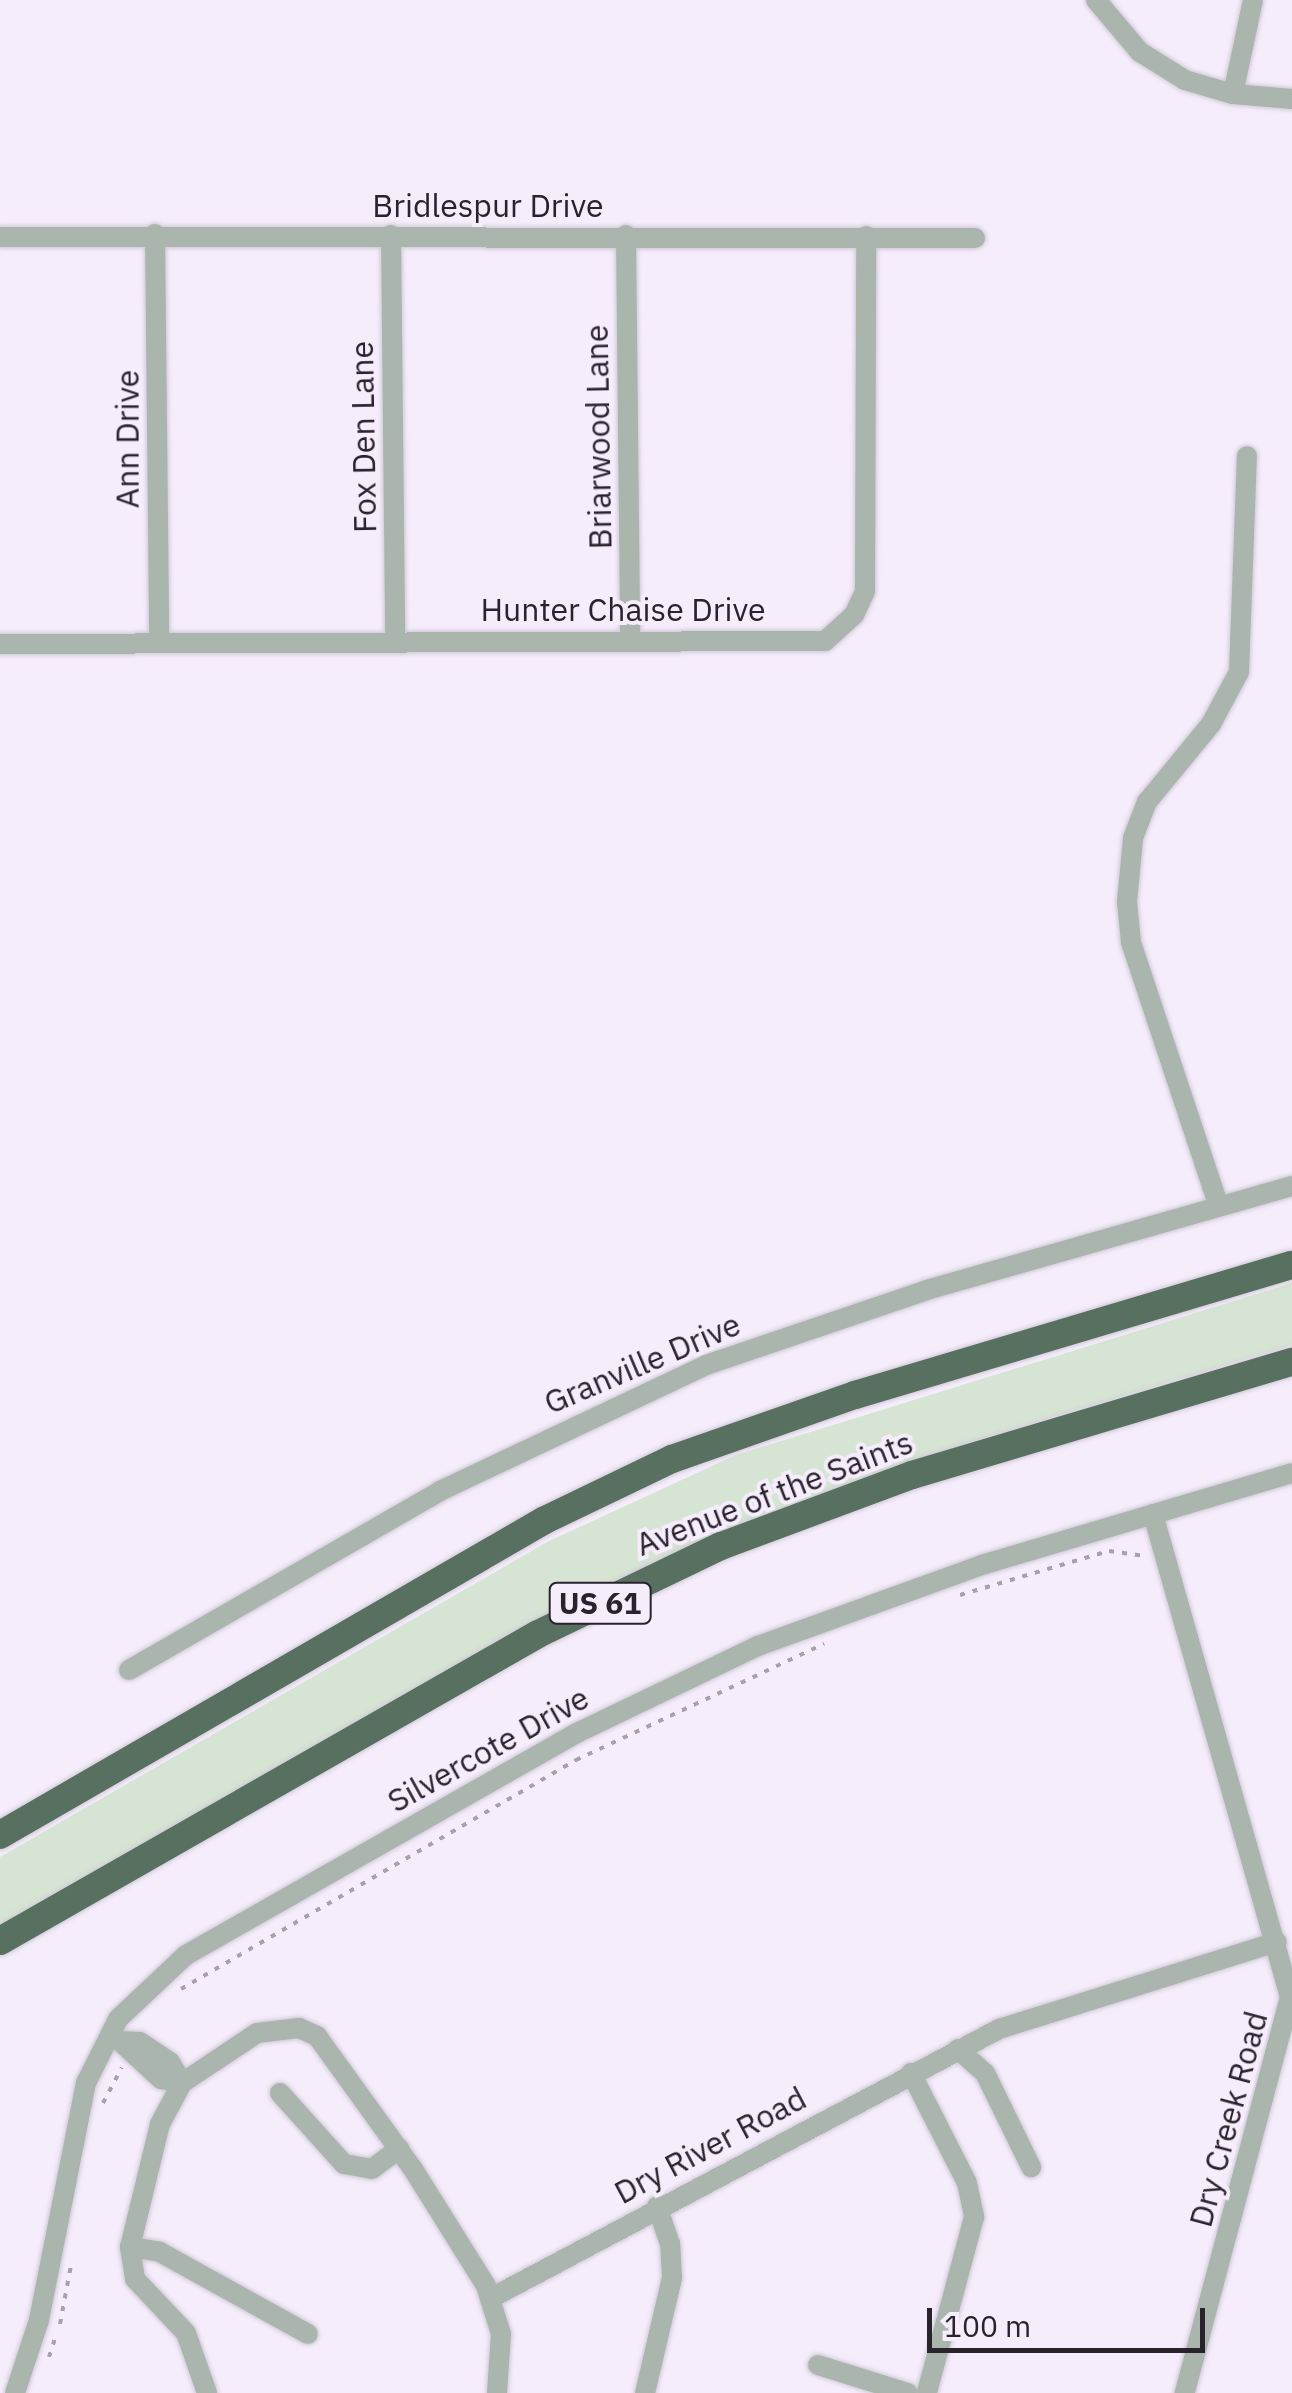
<!DOCTYPE html>
<style>
body{margin:0}
#map{position:relative;width:1292px;height:2393px;overflow:hidden;background:#f6edfc;font-family:"IBM Plex Sans",sans-serif}
div>[style]{position:absolute}
.green>*{inset:0;background:#d6e4d4}
.path>*{height:4px;margin-top:-2px;transform-origin:0;background:repeating-linear-gradient(90deg,#a8a0ad 0 5px,transparent 0 13px)}
.roads{filter:drop-shadow(0 0 2px #d1c9d7) drop-shadow(0 0 2px #d1c9d7)}
.minor>*{height:20px;margin:-10px;padding:0 10px;transform-origin:10px;border-radius:10px;background:#a9b5ad}
.highway>*{height:28px;margin:-14px;padding:0 14px;transform-origin:14px;border-radius:14px;background:#587060}
span{translate:-50% -50%;white-space:nowrap;text-align:center;line-height:1.15;-webkit-text-stroke:8px #f6edfc;paint-order:stroke}
.shield-label span{padding:2px 8px;background:#f6edfc;border:2px solid;border-radius:8px;-webkit-text-stroke-width:0}
.shield-label{font-size:30px;color:#29232c;font-weight:700}
.street-label{font-size:32px;color:#29232c}
.scale{position:absolute;left:927px;top:2308px;width:278px;height:45px;box-sizing:border-box;border:5px solid #29232c;border-top:0;padding-left:12px;font-size:30px;line-height:35px;white-space:nowrap;color:#29232c;-webkit-text-stroke:8px #f6edfc;paint-order:stroke}
</style>
<div id="map">
<div class="green">
<i style="clip-path:polygon(1292px 1283px,1292px 1345px,950px 1448px,697px 1543px,0 1927px,0 1857px,549px 1541px,736px 1455px)"></i>
</div>
<div class="path">
<i style="left:960px;top:1595px;width:155px;rotate:-16.5deg"></i>
<i style="left:1109px;top:1551px;width:36px;rotate:8deg"></i>
<i style="left:181px;top:1989px;width:457px;rotate:-30.1deg"></i>
<i style="left:576px;top:1760px;width:274px;rotate:-25.1deg"></i>
<i style="left:103px;top:2103px;width:40px;rotate:-62deg"></i>
<i style="left:60px;top:2324px;width:65px;rotate:-79.4deg"></i>
<i style="left:49px;top:2357px;width:25px;rotate:-72deg"></i>
</div>
<div class="roads">
<div class="minor">
<i style="left:1096px;top:0;width:68px;rotate:49.8deg"></i>
<i style="left:1140px;top:52px;width:53px;rotate:31.9deg"></i>
<i style="left:1185px;top:80px;width:50px;rotate:16.3deg"></i>
<i style="left:1233px;top:94px;width:59px;rotate:4.8deg"></i>
<i style="left:1233px;top:94px;width:96px;rotate:-78deg"></i>
<i style="left:155px;top:234px;width:408px;rotate:89.4deg"></i>
<i style="left:391px;top:235px;width:403px;rotate:89.4deg"></i>
<i style="left:626px;top:235px;width:403px;rotate:89.4deg"></i>
<i style="left:0;top:237px;width:975px;rotate:0.06deg"></i>
<i style="left:0;top:644px;width:825px;rotate:-0.21deg"></i>
<i style="left:825px;top:641px;width:39px;rotate:-42deg"></i>
<i style="left:854px;top:615px;width:26px;rotate:-65deg"></i>
<i style="left:865px;top:591px;width:355px;rotate:-89.8deg"></i>
<i style="left:1218px;top:1204px;width:276px;rotate:-108.4deg"></i>
<i style="left:1131px;top:942px;width:40px;rotate:-95.7deg"></i>
<i style="left:1127px;top:902px;width:64px;rotate:-84.6deg"></i>
<i style="left:1133px;top:838px;width:39px;rotate:-69deg"></i>
<i style="left:1147px;top:802px;width:101px;rotate:-50.6deg"></i>
<i style="left:1211px;top:724px;width:59px;rotate:-61.7deg"></i>
<i style="left:1239px;top:672px;width:216px;rotate:-87.9deg"></i>
<i style="left:1153px;top:1514px;width:502px;rotate:74.16deg"></i>
<i style="left:1290px;top:1997px;width:410px;rotate:104.9deg"></i>
<i style="left:129px;top:1670px;width:359px;rotate:-29.9deg"></i>
<i style="left:440px;top:1491px;width:294px;rotate:-25.3deg"></i>
<i style="left:706px;top:1365px;width:233px;rotate:-18.7deg"></i>
<i style="left:927px;top:1290px;width:380px;rotate:-15.9deg"></i>
<i style="left:112px;top:2034px;width:67px;rotate:42.6deg"></i>
<i style="left:161px;top:2079px;width:21px;rotate:11deg"></i>
<i style="left:182px;top:2083px;width:47px;rotate:118.2deg"></i>
<i style="left:160px;top:2124px;width:127px;rotate:103.7deg"></i>
<i style="left:130px;top:2247px;width:32px;rotate:81deg"></i>
<i style="left:135px;top:2279px;width:74px;rotate:46.6deg"></i>
<i style="left:186px;top:2333px;width:64px;rotate:70.7deg"></i>
<i style="left:121px;top:2041px;width:19px;rotate:3deg"></i>
<i style="left:140px;top:2042px;width:36px;rotate:34deg"></i>
<i style="left:170px;top:2062px;width:24px;rotate:60deg"></i>
<i style="left:182px;top:2083px;width:90px;rotate:-33.7deg"></i>
<i style="left:257px;top:2033px;width:42px;rotate:-6.8deg"></i>
<i style="left:299px;top:2028px;width:20px;rotate:24deg"></i>
<i style="left:317px;top:2036px;width:164px;rotate:54.2deg"></i>
<i style="left:413px;top:2169px;width:138px;rotate:58deg"></i>
<i style="left:486px;top:2286px;width:50px;rotate:72.6deg"></i>
<i style="left:501px;top:2334px;width:59px;rotate:93.9deg"></i>
<i style="left:958px;top:2049px;width:36px;rotate:42deg"></i>
<i style="left:985px;top:2073px;width:105px;rotate:63.9deg"></i>
<i style="left:911px;top:2073px;width:123px;rotate:63deg"></i>
<i style="left:967px;top:2183px;width:35px;rotate:78deg"></i>
<i style="left:974px;top:2217px;width:182px;rotate:105deg"></i>
<i style="left:280px;top:2093px;width:96px;rotate:48deg"></i>
<i style="left:344px;top:2164px;width:28px;rotate:10deg"></i>
<i style="left:372px;top:2169px;width:34px;rotate:-37deg"></i>
<i style="left:130px;top:2247px;width:30px;rotate:9deg"></i>
<i style="left:160px;top:2252px;width:169px;rotate:29deg"></i>
<i style="left:491px;top:2298px;width:575px;rotate:-27.9deg"></i>
<i style="left:999px;top:2029px;width:291px;rotate:-17.4deg"></i>
<i style="left:818px;top:2365px;width:94px;rotate:17.3deg"></i>
<i style="left:15px;top:2393px;width:77px;rotate:-71.8deg"></i>
<i style="left:39px;top:2320px;width:242px;rotate:-78.8deg"></i>
<i style="left:86px;top:2083px;width:72px;rotate:-63.4deg"></i>
<i style="left:118px;top:2019px;width:93px;rotate:-43.3deg"></i>
<i style="left:186px;top:1955px;width:450px;rotate:-29.6deg"></i>
<i style="left:577px;top:1733px;width:201px;rotate:-25.7deg"></i>
<i style="left:758px;top:1646px;width:241px;rotate:-19.9deg"></i>
<i style="left:985px;top:1564px;width:320px;rotate:-16.5deg"></i>
<i style="left:645px;top:2393px;width:118px;rotate:-76.8deg"></i>
<i style="left:672px;top:2278px;width:34px;rotate:-93deg"></i>
<i style="left:670px;top:2244px;width:40px;rotate:-108.9deg"></i>
</div>
<div class="highway">
<i style="left:0;top:1835px;width:629px;rotate:-30.03deg"></i>
<i style="left:545px;top:1520px;width:141px;rotate:-25.7deg"></i>
<i style="left:672px;top:1459px;width:194px;rotate:-19.3deg"></i>
<i style="left:855px;top:1395px;width:456px;rotate:-16.6deg"></i>
<i style="left:0;top:1941px;width:619px;rotate:-29.71deg"></i>
<i style="left:538px;top:1634px;width:203px;rotate:-25.7deg"></i>
<i style="left:721px;top:1546px;width:204px;rotate:-20.4deg"></i>
<i style="left:912px;top:1475px;width:396px;rotate:-16.6deg"></i>
</div>
</div>
<div class="shield-label">
<span style="left:600px;top:1603px">US 61</span>
</div>
<div class="street-label">
<span style="left:488px;top:205px">Bridlespur Drive</span>
<span style="left:363px;top:437px;rotate:-91deg">Fox Den Lane</span>
<span style="left:598px;top:437px;rotate:-91deg">Briarwood Lane</span>
<span style="left:127px;top:439px;rotate:-90deg">Ann Drive</span>
<span style="left:623px;top:609px">Hunter Chaise Drive</span>
<span style="left:642px;top:1363px;rotate:-23deg">Granville Drive</span>
<span style="left:774px;top:1493px;rotate:-21deg">Avenue of the Saints</span>
<span style="left:488px;top:1749px;rotate:-29deg">Silvercote Drive</span>
<span style="left:1228px;top:2119px;rotate:-75deg">Dry Creek Road</span>
<span style="left:710px;top:2145px;rotate:-28deg">Dry River Road</span>
</div>
<div class="scale">100 m</div>
</div>
